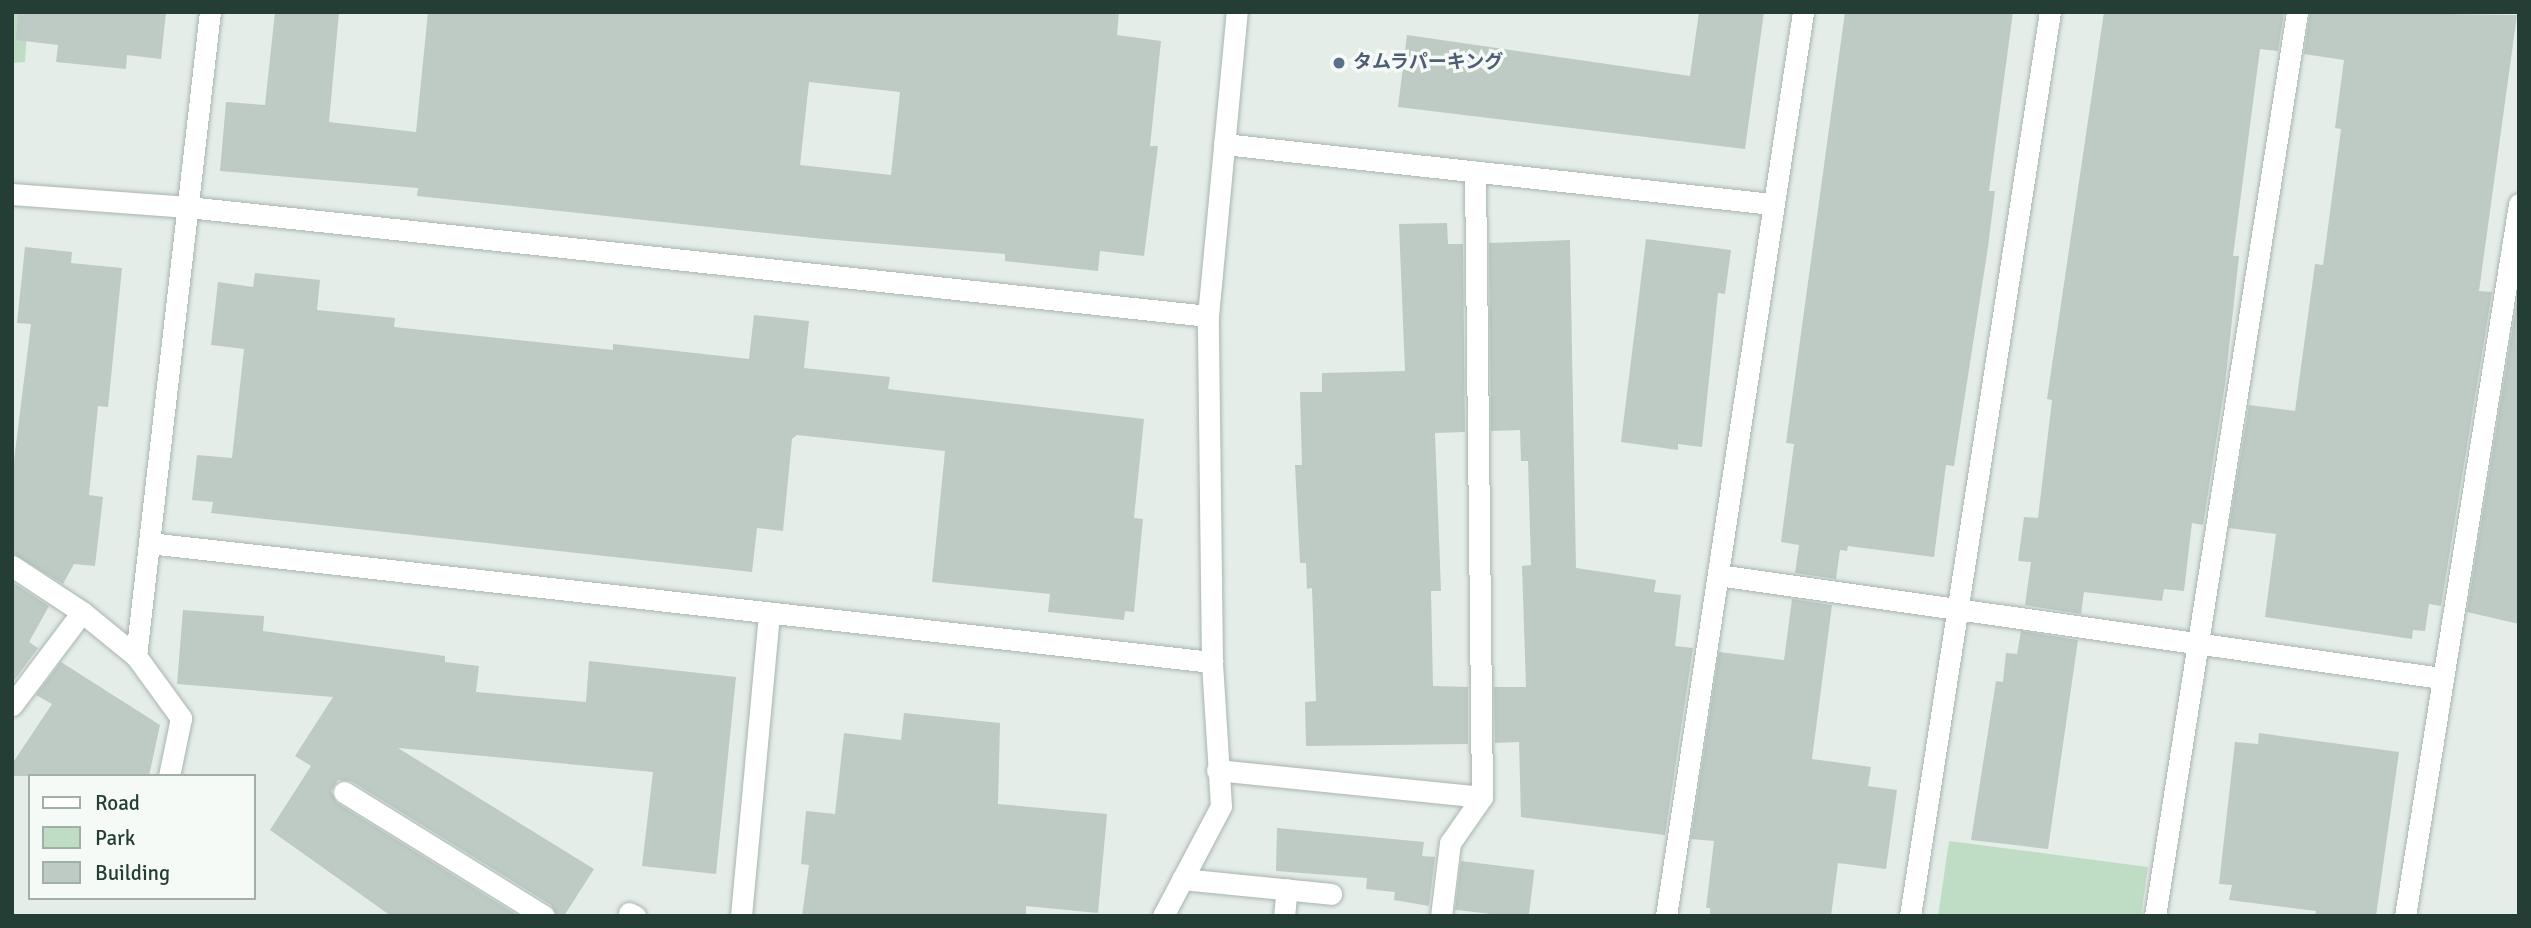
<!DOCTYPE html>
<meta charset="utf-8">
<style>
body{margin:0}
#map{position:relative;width:2531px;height:928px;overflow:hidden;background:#e5ede9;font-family:Signika,"Noto Sans JP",sans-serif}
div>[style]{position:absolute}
.green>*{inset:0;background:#bfddc5}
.building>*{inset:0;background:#bdcbc4;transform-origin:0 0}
.roads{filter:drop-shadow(0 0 2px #a8b5af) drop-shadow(0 0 2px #a8b5af)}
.lane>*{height:21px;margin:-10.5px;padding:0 10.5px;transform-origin:10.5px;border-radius:10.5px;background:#fff}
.street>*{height:21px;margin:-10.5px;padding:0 10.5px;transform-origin:10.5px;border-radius:10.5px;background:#fff}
.dots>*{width:19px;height:19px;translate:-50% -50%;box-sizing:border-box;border:4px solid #f5faf7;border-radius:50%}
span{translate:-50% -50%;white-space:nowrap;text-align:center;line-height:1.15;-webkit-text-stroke:7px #f5faf7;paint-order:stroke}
.service-label{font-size:19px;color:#4e5e75;font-weight:700}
.left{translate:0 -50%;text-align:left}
.frame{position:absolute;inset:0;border:14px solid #253e35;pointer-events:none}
.legend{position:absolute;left:28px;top:774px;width:228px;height:126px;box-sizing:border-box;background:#f5faf7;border:2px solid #a2afa9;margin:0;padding:9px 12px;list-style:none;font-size:21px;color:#253e35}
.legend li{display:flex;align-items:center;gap:14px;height:35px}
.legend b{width:35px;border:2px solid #a2afa9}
</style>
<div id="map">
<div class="green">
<i style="clip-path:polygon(12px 12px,28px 12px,25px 62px,12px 63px)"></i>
<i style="clip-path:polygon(1949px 841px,2148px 867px,2141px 916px,1938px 916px)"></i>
</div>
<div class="building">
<i style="clip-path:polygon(18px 12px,166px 12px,161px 59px,127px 55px,126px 69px,56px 62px,58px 45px,16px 40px)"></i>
<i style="clip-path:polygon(evenodd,275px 12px,339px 12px,329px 122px,416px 132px,428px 12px,1119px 12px,1117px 35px,1161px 41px,1150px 146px,1158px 146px,1144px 256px,1100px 251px,1098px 271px,1005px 261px,1005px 254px,824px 239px,417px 196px,418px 188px,220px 171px,226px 102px,265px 105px,275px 12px,809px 82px,900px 92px,891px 175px,800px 165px,809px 82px)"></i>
<i style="clip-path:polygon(1699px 12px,1764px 12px,1745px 149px,1398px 107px,1407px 35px,1690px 76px)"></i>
<i style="clip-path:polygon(1845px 12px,2013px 12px,1989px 191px,1995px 191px,1988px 247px,1954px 466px,1946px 465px,1934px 557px,1848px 546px,1847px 551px,1840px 550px,1836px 579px,1795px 573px,1799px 545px,1781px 542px,1794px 444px,1786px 443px)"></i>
<i style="clip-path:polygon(2104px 12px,2284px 12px,2278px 51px,2260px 49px,2233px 256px,2239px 256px,2225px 384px,2203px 525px,2192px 523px,2184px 591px,2164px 589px,2162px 601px,2084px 592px,2081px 614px,2025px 605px,2031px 562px,2018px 561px,2024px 517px,2038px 518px,2052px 400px,2047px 399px)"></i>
<i style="clip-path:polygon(2310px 12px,2517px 15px,2479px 291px,2492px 292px,2441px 606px,2429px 604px,2425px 631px,2413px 630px,2412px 639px,2265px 617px,2276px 534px,2229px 528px,2249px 405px,2295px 411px,2315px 264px,2323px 265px,2341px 129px,2335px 128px,2344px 60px,2304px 54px)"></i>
<i style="clip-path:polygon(1447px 223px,1448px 244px,1463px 244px,1465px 432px,1435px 433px,1441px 591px,1431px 591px,1433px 686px,1468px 687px,1468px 744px,1306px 746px,1305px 702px,1316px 701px,1312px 588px,1307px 589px,1306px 563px,1300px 563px,1295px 465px,1302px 465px,1300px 392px,1322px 392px,1322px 373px,1405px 371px,1399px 224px)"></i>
<i style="clip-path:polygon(1646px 239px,1731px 250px,1725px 294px,1718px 293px,1702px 447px,1678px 444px,1678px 450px,1621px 442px)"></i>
<i style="clip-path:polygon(1570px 240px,1576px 568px,1656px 580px,1654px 592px,1681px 595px,1675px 646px,1693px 648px,1665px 835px,1521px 817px,1519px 742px,1495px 743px,1494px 687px,1526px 687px,1522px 566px,1531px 565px,1528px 461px,1521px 461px,1520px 430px,1491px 431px,1489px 243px)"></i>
<i style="clip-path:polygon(25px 247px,72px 252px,71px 263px,122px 268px,108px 407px,98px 406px,89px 495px,103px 497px,95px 566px,74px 564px,63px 584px,12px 553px,12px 476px,31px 324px,17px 323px)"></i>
<i style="clip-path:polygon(255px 273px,320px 280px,317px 310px,395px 318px,394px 327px,613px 350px,613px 344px,749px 359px,754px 315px,809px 321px,804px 368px,890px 377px,888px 389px,1144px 419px,1134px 518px,1143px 519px,1134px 612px,1125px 611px,1124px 620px,1048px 612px,1050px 594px,932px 582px,945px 451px,797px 435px,792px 439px,783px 531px,757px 528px,752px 572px,211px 513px,213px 502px,192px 500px,197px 455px,232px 458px,244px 349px,211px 345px,218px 282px,253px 287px)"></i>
<i style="clip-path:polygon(2518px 294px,2519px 294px,2519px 624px,2467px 612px)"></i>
<i style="clip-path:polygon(12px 582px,49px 606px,29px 642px,38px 648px,12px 683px)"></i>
<i style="clip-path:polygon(1792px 599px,1832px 605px,1812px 759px,1871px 767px,1868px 786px,1897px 790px,1886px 869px,1838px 863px,1831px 916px,1710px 916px,1710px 908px,1706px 908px,1714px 841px,1691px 839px,1719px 652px,1784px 660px)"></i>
<i style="clip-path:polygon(183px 610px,264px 616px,263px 631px,445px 656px,445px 662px,479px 666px,476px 692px,586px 702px,589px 661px,736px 677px,716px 874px,642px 866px,653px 772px,398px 748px,594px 869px,564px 916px,557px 916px,551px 905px,351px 781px,338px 780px,331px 791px,337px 803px,519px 916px,391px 916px,270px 830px,311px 766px,295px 756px,333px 697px,177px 684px)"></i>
<i style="clip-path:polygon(2021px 631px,2078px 640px,2048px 849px,1971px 840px,1996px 681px,2003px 682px,2006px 653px,2017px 654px)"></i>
<i style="clip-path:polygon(61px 662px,160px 725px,149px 776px,12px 776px,12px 764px,52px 704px,36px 695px)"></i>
<i style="clip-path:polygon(904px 713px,1000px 723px,998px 804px,1107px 814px,1098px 913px,1026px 906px,1026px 916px,802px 916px,809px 865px,801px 864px,806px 811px,835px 814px,844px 733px,901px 740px)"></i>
<i style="clip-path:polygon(2259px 733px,2399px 752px,2376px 916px,2315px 916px,2316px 911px,2229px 900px,2232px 885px,2219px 884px,2235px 742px,2258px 744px)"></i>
<i style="clip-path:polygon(1277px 828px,1424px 842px,1422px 856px,1435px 857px,1429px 906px,1394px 900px,1395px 892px,1366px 889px,1367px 878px,1276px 871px)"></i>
<i style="left:1461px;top:861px;width:74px;height:49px;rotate:7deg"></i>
</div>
<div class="roads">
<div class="lane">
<i style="left:12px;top:566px;width:84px;rotate:33.3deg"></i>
<i style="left:82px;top:612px;width:70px;rotate:39.2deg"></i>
<i style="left:136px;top:656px;width:77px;rotate:54deg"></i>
<i style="left:181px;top:718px;width:59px;rotate:101.7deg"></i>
<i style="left:12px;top:705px;width:116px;rotate:-53deg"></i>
<i style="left:344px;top:792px;width:235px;rotate:31.8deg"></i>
<i style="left:1182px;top:879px;width:150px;rotate:5.7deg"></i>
<i style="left:1284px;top:916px;width:27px;rotate:-84deg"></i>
<i style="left:1441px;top:916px;width:74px;rotate:-83deg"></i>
<i style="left:1450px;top:843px;width:56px;rotate:-55.2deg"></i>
</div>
<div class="street">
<i style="left:1224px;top:144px;width:551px;rotate:6.25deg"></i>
<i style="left:12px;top:194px;width:176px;rotate:4.2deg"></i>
<i style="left:188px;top:207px;width:1026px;rotate:6.1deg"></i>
<i style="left:149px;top:543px;width:1070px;rotate:6.39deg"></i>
<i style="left:1718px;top:575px;width:730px;rotate:8.11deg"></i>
<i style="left:136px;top:656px;width:648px;rotate:-83.45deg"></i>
<i style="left:1217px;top:770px;width:266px;rotate:5.8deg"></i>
<i style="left:1482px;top:797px;width:625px;rotate:-90.64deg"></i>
<i style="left:629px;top:913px;width:7px;rotate:27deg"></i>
<i style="left:741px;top:916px;width:304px;rotate:-84.7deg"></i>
<i style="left:1163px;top:916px;width:124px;rotate:-62.2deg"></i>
<i style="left:1221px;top:806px;width:144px;rotate:-93.6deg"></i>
<i style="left:1212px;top:662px;width:346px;rotate:-90.7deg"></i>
<i style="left:1208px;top:316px;width:305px;rotate:-84.6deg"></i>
<i style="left:1666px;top:916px;width:914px;rotate:-81.38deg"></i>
<i style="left:1910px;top:916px;width:915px;rotate:-81.2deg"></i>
<i style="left:2155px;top:916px;width:915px;rotate:-81.07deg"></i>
<i style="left:2405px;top:916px;width:721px;rotate:-80.9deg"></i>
</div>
</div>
<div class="dots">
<i style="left:1339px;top:63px;background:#5c6f8a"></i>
</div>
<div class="service-label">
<span class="left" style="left:1353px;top:63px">タムラパーキング</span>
</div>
<div class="frame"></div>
<ul class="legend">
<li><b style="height:9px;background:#fff"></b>Road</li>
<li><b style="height:19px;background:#bfddc5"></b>Park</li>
<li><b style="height:19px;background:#bdcbc4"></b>Building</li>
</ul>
</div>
